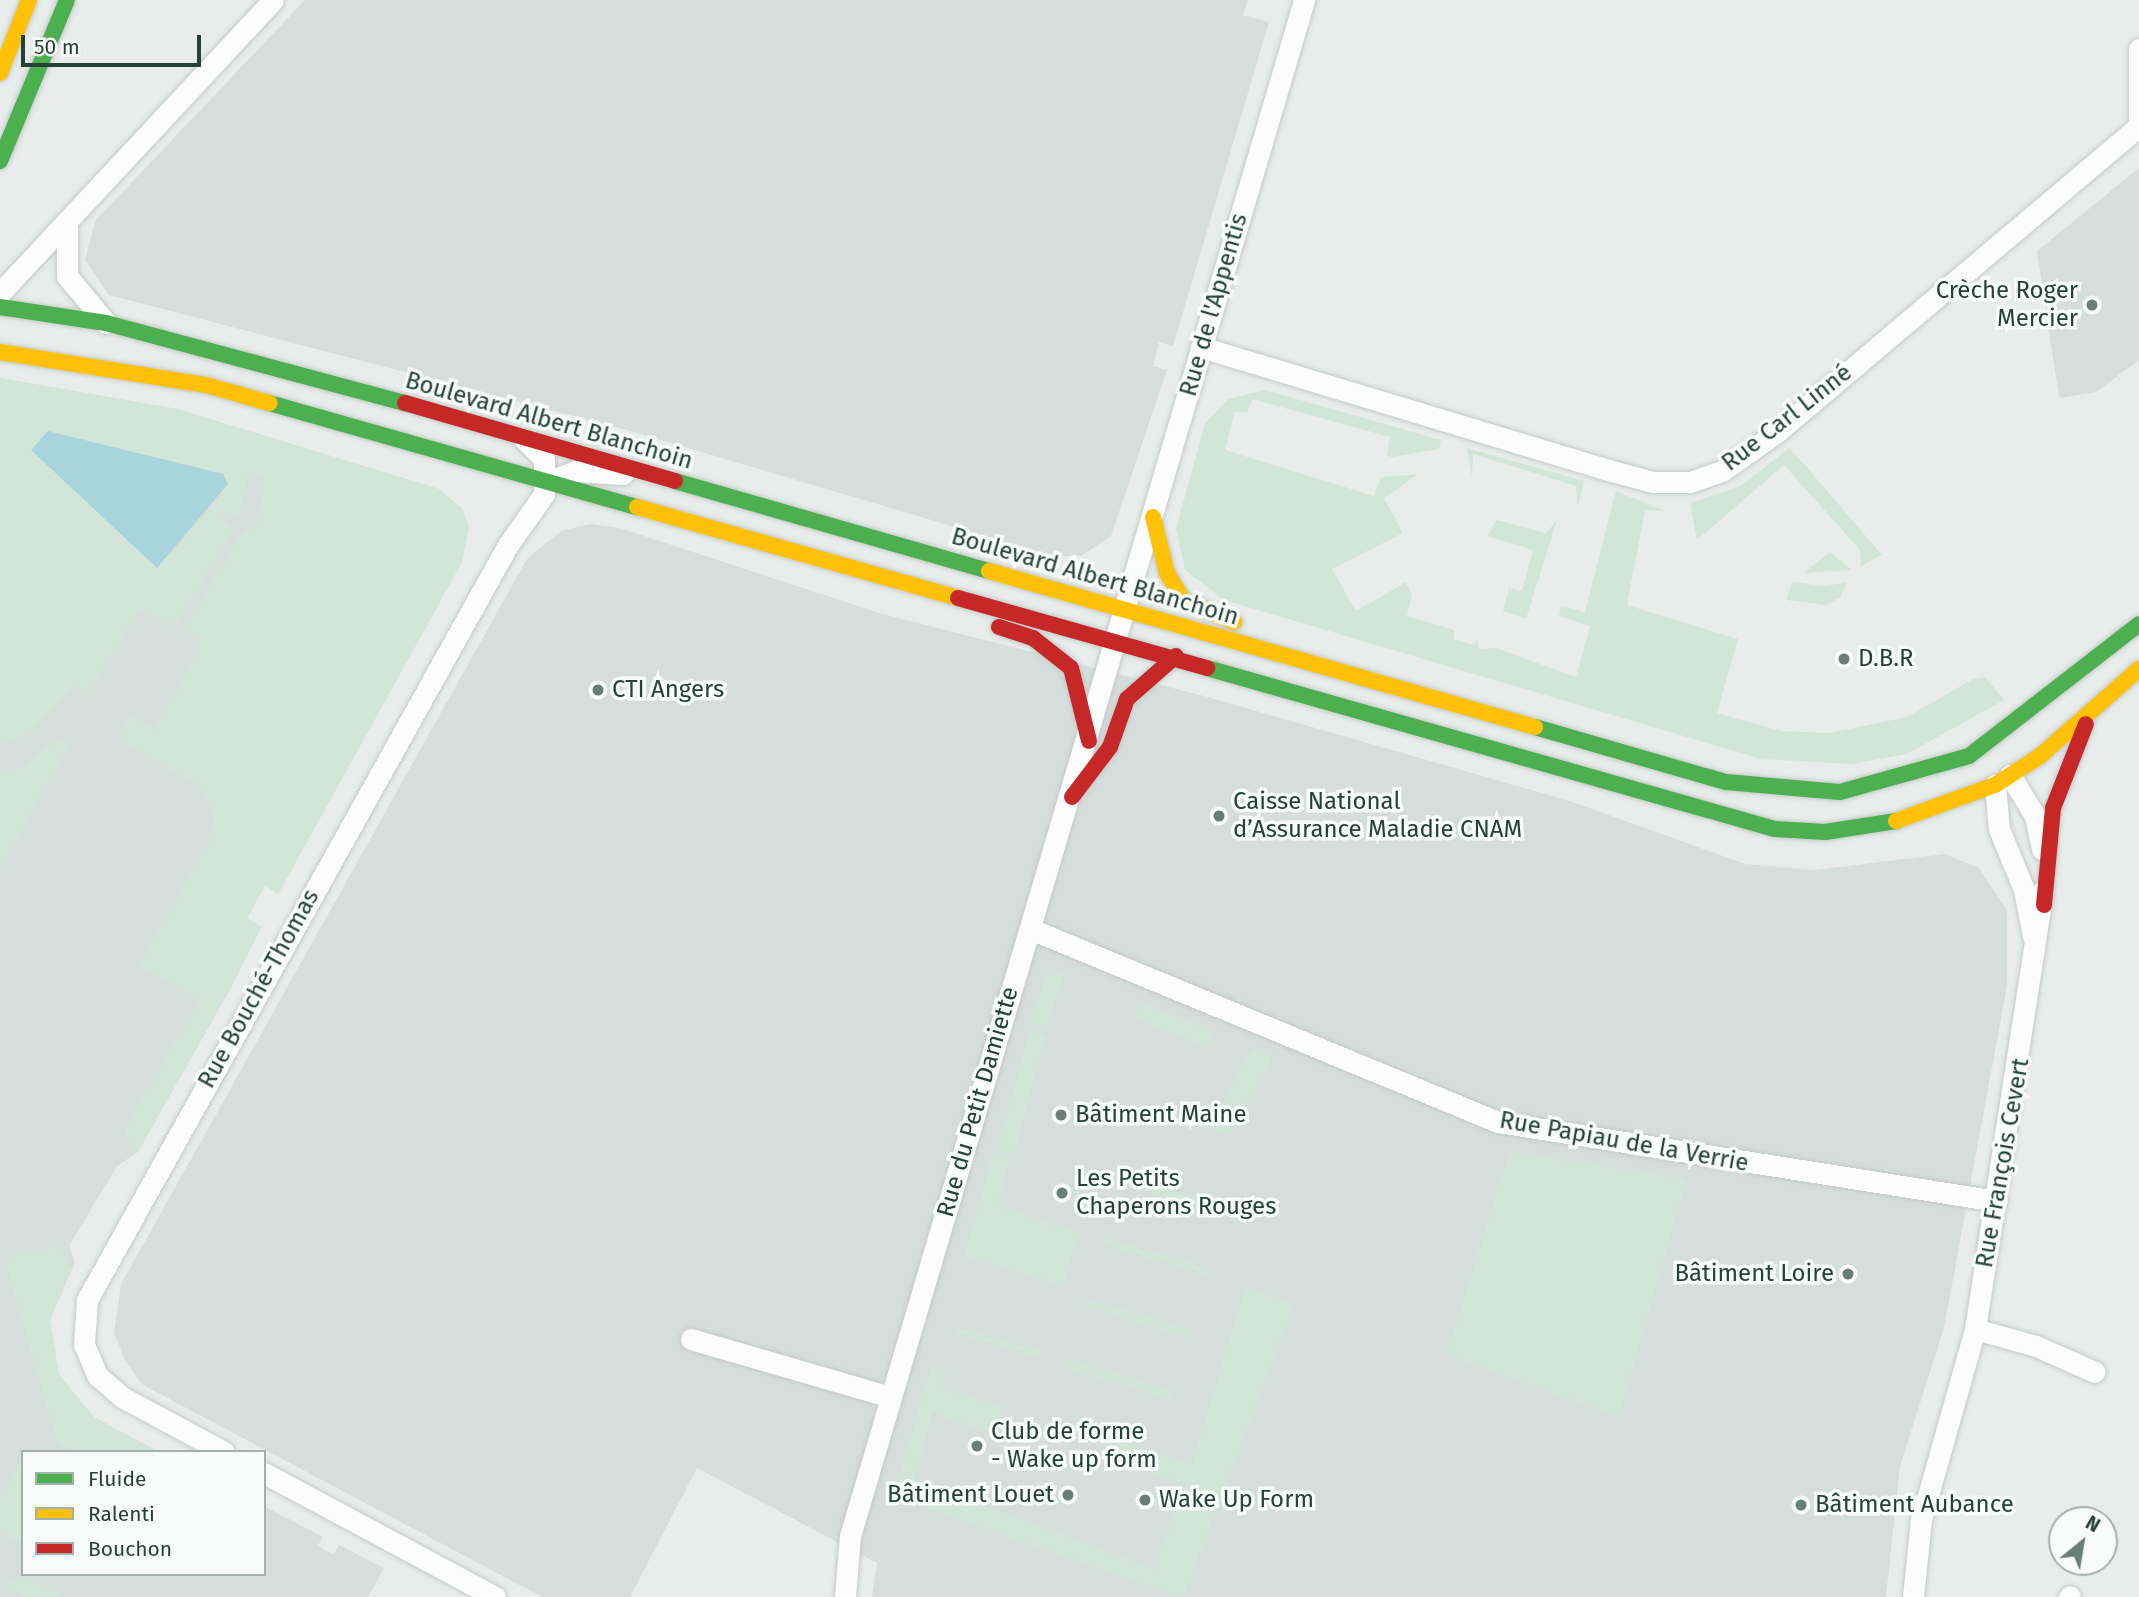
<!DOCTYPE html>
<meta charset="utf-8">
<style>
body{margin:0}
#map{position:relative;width:2139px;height:1597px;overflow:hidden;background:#e8edeb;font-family:"Fira Sans",sans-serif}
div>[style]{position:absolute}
.built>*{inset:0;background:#d6dedb}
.green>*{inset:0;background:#d1e6d8;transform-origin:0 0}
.water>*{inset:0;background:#a9d4db}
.roads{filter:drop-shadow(0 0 2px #c5cac8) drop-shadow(0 0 2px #c5cac8)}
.street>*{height:21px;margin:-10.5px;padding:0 10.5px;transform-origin:10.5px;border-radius:10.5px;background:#fcfcfc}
.fast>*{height:16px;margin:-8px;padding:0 8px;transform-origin:8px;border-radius:8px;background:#4caf50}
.slow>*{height:16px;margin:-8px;padding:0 8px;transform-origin:8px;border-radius:8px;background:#ffc107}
.jam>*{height:16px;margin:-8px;padding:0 8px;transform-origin:8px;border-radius:8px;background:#c62828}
.dots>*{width:19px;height:19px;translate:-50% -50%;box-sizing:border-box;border:4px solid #f7fbf9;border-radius:50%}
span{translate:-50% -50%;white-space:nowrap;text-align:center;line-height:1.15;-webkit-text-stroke:7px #f7fbf9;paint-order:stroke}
.poi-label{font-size:24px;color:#24423a}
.right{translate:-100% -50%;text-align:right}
.left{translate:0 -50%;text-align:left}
.street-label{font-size:24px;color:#24423a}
.legend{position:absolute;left:21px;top:1450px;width:245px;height:126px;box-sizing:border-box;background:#f7fbf9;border:2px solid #a3b1ad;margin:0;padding:9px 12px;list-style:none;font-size:21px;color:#24423a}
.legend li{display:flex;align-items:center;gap:14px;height:35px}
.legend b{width:35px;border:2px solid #a3b1ad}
.north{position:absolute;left:2048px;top:1506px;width:70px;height:70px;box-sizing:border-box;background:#f7fbf9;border:2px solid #a3b1ad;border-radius:50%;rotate:30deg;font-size:19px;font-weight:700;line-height:28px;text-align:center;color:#24423a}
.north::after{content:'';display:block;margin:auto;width:24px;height:32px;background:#697e78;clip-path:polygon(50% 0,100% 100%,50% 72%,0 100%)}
.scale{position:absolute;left:21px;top:35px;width:180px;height:32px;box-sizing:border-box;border:4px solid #24423a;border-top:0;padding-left:9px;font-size:21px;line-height:24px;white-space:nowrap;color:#24423a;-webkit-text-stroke:5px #f7fbf9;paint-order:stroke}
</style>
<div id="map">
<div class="built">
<i style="clip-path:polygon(305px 0,1248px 0,1243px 15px,1269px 22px,1173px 346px,1159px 342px,1153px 366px,1167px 370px,1111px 536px,1081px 556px,1053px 556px,627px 430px,109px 295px,85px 260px,95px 221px)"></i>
<i style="clip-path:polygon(2139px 168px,2139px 360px,2096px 392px,2059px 398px,2037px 251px)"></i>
<i style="clip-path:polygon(0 378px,177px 409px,439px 489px,466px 517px,462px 562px,278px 894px,265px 886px,247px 918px,261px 927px,233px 984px,138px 1152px,117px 1166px,69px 1246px,75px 1262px,50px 1320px,59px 1375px,94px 1417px,159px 1452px,23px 1452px,23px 1574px,264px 1574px,264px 1506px,323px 1537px,318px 1545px,324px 1550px,334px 1554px,339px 1545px,384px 1568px,368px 1597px,0 1597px)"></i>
<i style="clip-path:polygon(590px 524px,620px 528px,879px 613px,1204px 696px,1570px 801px,1745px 864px,1815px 870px,1945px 854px,1979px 868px,2007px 910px,2007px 986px,1944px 1328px,1900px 1466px,1886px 1597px,872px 1597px,877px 1563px,697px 1468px,630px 1597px,542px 1597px,143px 1385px,125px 1361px,114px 1332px,121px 1284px,527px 559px,561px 531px)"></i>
</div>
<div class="green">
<i style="clip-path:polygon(evenodd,0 378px,177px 409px,439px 489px,462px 508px,469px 527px,462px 562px,278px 894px,265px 886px,247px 918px,261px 927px,254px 943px,138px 1152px,125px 1131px,200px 1000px,140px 965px,209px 844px,216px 814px,200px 785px,124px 742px,122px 733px,131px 716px,155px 730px,201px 650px,200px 639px,185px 630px,243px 533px,259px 524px,265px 475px,248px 471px,239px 516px,223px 511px,220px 517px,232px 531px,175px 625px,139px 609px,87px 694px,73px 686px,29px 733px,0 742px,0 378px,48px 431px,223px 474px,222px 497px,168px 557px,48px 431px)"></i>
<i style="clip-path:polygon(1265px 390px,1441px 440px,1439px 449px,1392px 457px,1387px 456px,1390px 437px,1252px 399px,1247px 413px,1235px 411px,1225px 450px,1374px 496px,1381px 477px,1419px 474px,1430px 466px,1384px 498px,1403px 533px,1332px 569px,1356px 611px,1406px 582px,1412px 595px,1407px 616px,1455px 630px,1453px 639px,1475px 645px,1477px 639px,1479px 649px,1496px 648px,1576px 677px,1590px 626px,1559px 616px,1561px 606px,1585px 612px,1616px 491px,1665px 511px,1645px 510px,1627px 605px,1738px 639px,1717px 713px,1782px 731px,1829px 733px,1907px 717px,1973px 679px,1985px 677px,2004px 700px,1907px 754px,1852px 764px,1761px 759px,1224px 600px,1185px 570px,1176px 529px,1205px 423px,1228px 399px)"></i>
<i style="clip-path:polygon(1467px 448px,1584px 481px,1578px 508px,1576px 486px,1473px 454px,1472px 477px)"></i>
<i style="clip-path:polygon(1789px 448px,1805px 465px,1882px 555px,1861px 566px,1860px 550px,1784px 465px,1697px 540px,1690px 503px,1741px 486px)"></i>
<i style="clip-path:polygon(1497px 520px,1546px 533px,1557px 520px,1526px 619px,1503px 611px,1509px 588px,1522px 591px,1533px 550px,1487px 536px)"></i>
<i style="clip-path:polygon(1830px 552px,1852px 570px,1804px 573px)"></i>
<i style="clip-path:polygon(1792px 582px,1826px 586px,1847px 582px,1840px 598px,1825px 605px,1786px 600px)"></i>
<i style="clip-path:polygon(57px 739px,68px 745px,0 867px,0 772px,23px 768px)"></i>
<i style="clip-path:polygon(1064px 972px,1047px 1026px,1032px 1022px,1045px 978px)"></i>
<i style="clip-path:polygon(1142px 1004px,1213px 1032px,1207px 1047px,1137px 1017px)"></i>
<i style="left:1030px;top:1031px;width:16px;height:123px;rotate:15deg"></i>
<i style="left:1253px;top:1048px;width:21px;height:87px;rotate:29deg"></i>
<i style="clip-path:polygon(1510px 1152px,1686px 1180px,1619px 1416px,1447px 1354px)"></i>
<i style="clip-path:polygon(994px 1153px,1010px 1157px,996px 1206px,1078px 1234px,1063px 1285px,965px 1255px)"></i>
<i style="clip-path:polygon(1122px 1176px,1140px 1182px,1225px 1207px,1223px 1214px,1129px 1186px,1120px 1183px)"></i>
<i style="left:1105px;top:1239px;width:107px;height:6px;rotate:16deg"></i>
<i style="clip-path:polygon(59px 1245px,70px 1269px,50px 1320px,59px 1375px,94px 1417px,159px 1452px,74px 1452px,58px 1443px,7px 1268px,17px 1250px,39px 1252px)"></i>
<i style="clip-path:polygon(1245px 1289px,1293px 1304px,1183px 1597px,894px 1496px,931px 1368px,946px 1372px,941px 1389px,1002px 1407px,995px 1434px,933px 1412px,913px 1479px,1154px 1570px,1186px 1485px,1111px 1457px,1116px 1441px,1192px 1465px)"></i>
<i style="clip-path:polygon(1087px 1300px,1190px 1330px,1188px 1337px,1086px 1306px)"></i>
<i style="left:959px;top:1328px;width:82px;height:6px;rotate:16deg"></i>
<i style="left:1068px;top:1360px;width:108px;height:7px;rotate:17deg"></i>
<i style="clip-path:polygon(23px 1457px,23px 1544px,0 1531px,0 1499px)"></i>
<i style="clip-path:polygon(24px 1577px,62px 1597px,24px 1597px,5px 1586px)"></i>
</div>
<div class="water">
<i style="clip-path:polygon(48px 431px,223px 474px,228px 484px,157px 568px,31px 450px)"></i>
</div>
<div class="roads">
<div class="street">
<i style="left:2139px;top:49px;width:69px;rotate:90deg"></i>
<i style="left:67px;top:221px;width:55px;rotate:90deg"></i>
<i style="left:67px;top:276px;width:61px;rotate:50.3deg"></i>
<i style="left:0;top:293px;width:400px;rotate:-47deg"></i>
<i style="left:1201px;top:347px;width:418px;rotate:16.8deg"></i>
<i style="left:1601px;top:468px;width:54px;rotate:15.1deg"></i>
<i style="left:1653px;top:482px;width:37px"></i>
<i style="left:1690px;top:482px;width:34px;rotate:-19deg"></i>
<i style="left:1722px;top:471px;width:67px;rotate:-35.3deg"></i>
<i style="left:1777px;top:432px;width:474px;rotate:-40.2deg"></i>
<i style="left:547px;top:482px;width:30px;rotate:-21deg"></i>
<i style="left:575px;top:471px;width:48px;rotate:3.6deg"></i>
<i style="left:2010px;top:775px;width:48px;rotate:58.6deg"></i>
<i style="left:2035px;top:816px;width:34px;rotate:78deg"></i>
<i style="left:1995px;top:785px;width:44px;rotate:84.8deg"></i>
<i style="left:1999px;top:829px;width:66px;rotate:67.7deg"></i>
<i style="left:2024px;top:890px;width:47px;rotate:78.9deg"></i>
<i style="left:1033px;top:930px;width:503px;rotate:22.44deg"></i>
<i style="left:1498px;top:1122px;width:505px;rotate:9deg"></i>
<i style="left:1975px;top:1329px;width:63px;rotate:15.6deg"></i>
<i style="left:2036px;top:1346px;width:64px;rotate:23.8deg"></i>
<i style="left:691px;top:1339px;width:208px;rotate:16.2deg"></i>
<i style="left:224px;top:1452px;width:116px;rotate:-151.7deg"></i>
<i style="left:122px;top:1397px;width:33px;rotate:-139deg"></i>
<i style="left:97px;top:1375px;width:33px;rotate:-113deg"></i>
<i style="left:84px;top:1345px;width:45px;rotate:-86.2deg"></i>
<i style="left:87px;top:1300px;width:864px;rotate:-60.86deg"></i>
<i style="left:508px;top:545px;width:62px;rotate:-54.8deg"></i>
<i style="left:544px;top:494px;width:35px;rotate:-90deg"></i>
<i style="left:544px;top:459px;width:27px;rotate:-135deg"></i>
<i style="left:264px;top:1473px;width:262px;rotate:28.2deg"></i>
<i style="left:845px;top:1597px;width:61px;rotate:-85.3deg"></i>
<i style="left:850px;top:1536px;width:1602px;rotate:-73.53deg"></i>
<i style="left:1913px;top:1597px;width:77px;rotate:-84.1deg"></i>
<i style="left:1921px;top:1520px;width:198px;rotate:-74.2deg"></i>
<i style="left:1975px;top:1329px;width:443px;rotate:-81.2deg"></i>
<i style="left:2069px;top:1597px;width:1px;rotate:-45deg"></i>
</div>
<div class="fast">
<i style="left:0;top:161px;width:174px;rotate:-67.4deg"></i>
<i style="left:0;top:307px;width:107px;rotate:8.6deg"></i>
<i style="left:106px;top:323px;width:310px;rotate:15deg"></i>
<i style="left:269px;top:403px;width:382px;rotate:15.8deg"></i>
<i style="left:675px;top:481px;width:327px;rotate:16deg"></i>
<i style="left:1207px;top:668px;width:590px;rotate:15.83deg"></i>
<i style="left:1775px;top:829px;width:50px;rotate:3.4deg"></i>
<i style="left:1825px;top:832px;width:72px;rotate:-8.8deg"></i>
<i style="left:1535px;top:727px;width:199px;rotate:16.1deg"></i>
<i style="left:1726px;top:782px;width:114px;rotate:5deg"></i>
<i style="left:1840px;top:792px;width:134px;rotate:-15.6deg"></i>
<i style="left:1969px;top:756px;width:215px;rotate:-37.8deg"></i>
</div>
<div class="slow">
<i style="left:0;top:73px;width:79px;rotate:-68.3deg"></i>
<i style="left:0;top:352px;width:209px;rotate:9.1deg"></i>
<i style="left:206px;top:385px;width:66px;rotate:15.9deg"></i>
<i style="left:637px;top:507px;width:334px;rotate:15.8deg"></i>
<i style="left:1153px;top:517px;width:58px;rotate:76deg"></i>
<i style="left:1167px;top:573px;width:31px;rotate:59deg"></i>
<i style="left:1183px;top:600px;width:56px;rotate:23.3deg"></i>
<i style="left:989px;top:571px;width:568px;rotate:15.95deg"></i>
<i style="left:1896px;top:821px;width:105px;rotate:-20deg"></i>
<i style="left:1995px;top:785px;width:54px;rotate:-32.8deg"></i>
<i style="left:2040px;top:756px;width:132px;rotate:-41.3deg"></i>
</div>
<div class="jam">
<i style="left:405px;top:403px;width:281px;rotate:16.1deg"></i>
<i style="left:958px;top:598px;width:259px;rotate:15.7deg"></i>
<i style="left:999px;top:627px;width:36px;rotate:18deg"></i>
<i style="left:1033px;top:638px;width:48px;rotate:38.3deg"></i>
<i style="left:1071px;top:668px;width:75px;rotate:76.1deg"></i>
<i style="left:1072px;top:797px;width:63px;rotate:-52.8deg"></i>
<i style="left:1110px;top:747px;width:51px;rotate:-70.5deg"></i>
<i style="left:1127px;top:699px;width:65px;rotate:-41.3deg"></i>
<i style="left:2044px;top:905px;width:97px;rotate:-84.7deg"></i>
<i style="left:2053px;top:808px;width:90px;rotate:-68.6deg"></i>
</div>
</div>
<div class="dots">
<i style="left:2092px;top:305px;background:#697e78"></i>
<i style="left:1844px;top:659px;background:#697e78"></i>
<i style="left:598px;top:690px;background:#697e78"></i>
<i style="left:1219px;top:816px;background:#697e78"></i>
<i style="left:1061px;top:1115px;background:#697e78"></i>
<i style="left:1062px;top:1193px;background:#697e78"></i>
<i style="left:1848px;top:1274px;background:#697e78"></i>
<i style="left:977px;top:1446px;background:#697e78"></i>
<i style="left:1068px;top:1495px;background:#697e78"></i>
<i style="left:1145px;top:1500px;background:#697e78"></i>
<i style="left:1801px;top:1505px;background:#697e78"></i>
</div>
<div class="poi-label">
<span class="right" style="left:2078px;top:305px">Crèche Roger<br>Mercier</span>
<span class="left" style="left:1858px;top:659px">D.B.R</span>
<span class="left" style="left:612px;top:690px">CTI Angers</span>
<span class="left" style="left:1233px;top:816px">Caisse National<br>d’Assurance Maladie CNAM</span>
<span class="left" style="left:1075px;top:1115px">Bâtiment Maine</span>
<span class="left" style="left:1076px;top:1193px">Les Petits<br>Chaperons Rouges</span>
<span class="right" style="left:1834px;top:1274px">Bâtiment Loire</span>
<span class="left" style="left:991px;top:1446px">Club de forme<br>- Wake up form</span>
<span class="right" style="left:1054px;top:1495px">Bâtiment Louet</span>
<span class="left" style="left:1159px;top:1500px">Wake Up Form</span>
<span class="left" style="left:1815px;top:1505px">Bâtiment Aubance</span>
</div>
<div class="street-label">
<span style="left:1214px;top:305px;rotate:-74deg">Rue de l'Appentis</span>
<span style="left:1787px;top:418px;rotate:-38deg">Rue Carl Linné</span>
<span style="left:549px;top:421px;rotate:16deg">Boulevard Albert Blanchoin</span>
<span style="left:1095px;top:577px;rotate:16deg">Boulevard Albert Blanchoin</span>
<span style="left:259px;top:989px;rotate:-61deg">Rue Bouché-Thomas</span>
<span style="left:978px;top:1102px;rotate:-74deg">Rue du Petit Damiette</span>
<span style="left:1624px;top:1142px;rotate:10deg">Rue Papiau de la Verrie</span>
<span style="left:2003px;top:1163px;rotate:-80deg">Rue François Cevert</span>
</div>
<ul class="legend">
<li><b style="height:9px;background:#4caf50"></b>Fluide</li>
<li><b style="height:9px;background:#ffc107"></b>Ralenti</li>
<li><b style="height:9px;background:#c62828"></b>Bouchon</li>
</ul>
<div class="north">N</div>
<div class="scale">50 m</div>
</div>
